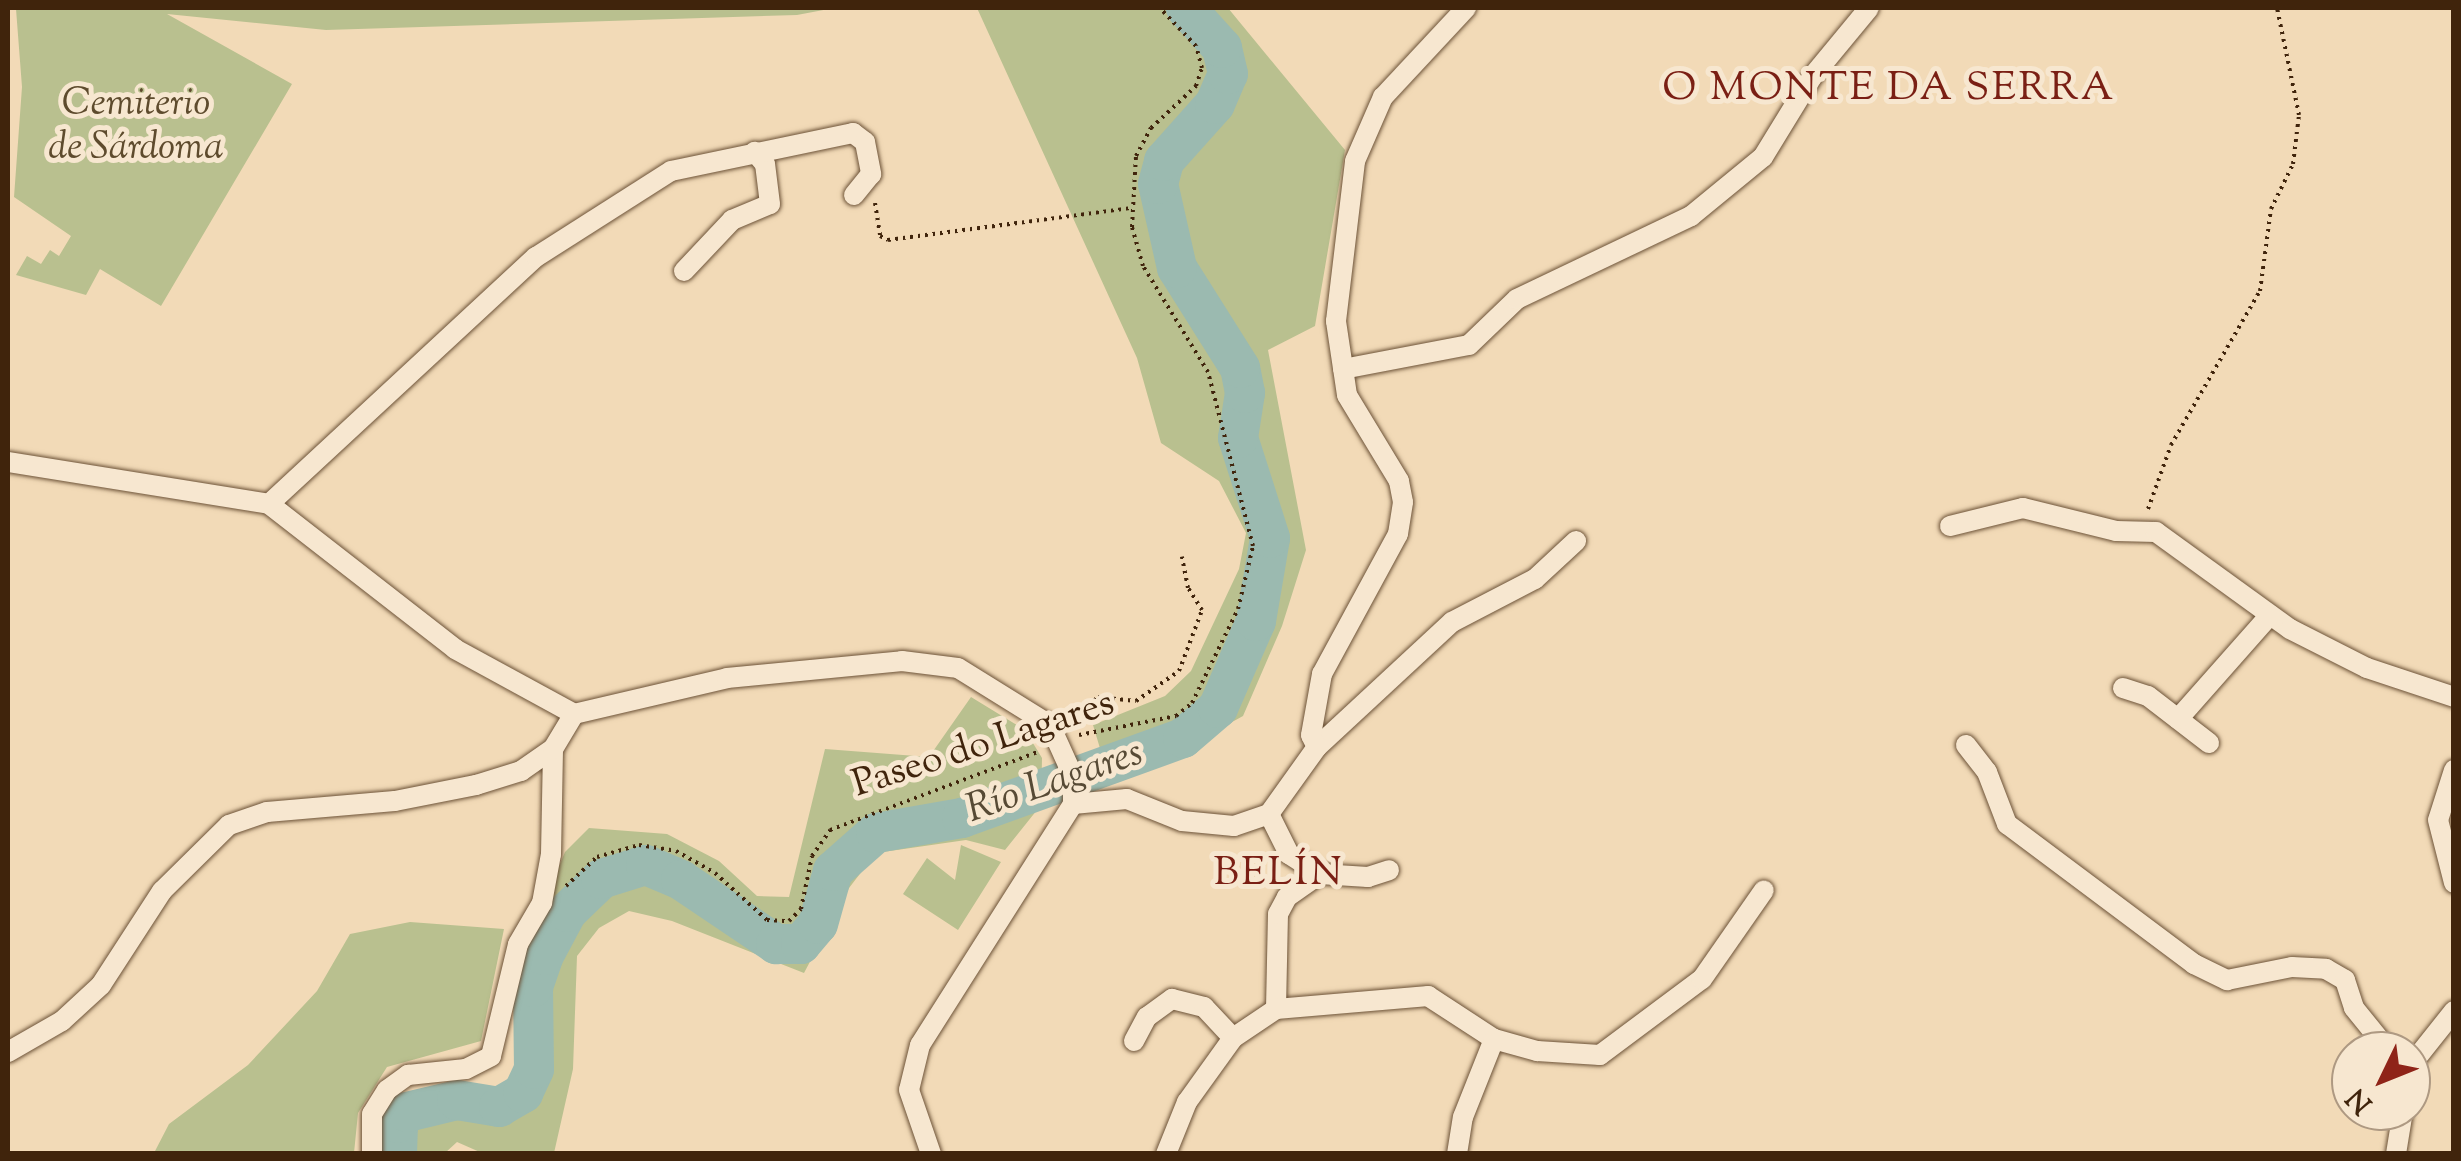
<!DOCTYPE html>
<meta charset="utf-8">
<style>
body{margin:0}
#map{position:relative;width:2461px;height:1161px;overflow:hidden;background:#f2dab7;font-family:"Sorts Mill Goudy",serif}
div>[style]{position:absolute}
.green>*{inset:0;background:#b9c08f}
.river>*{height:40px;margin:-20px;padding:0 20px;transform-origin:20px;border-radius:20px;background:#9bbab0}
.path>*{height:4px;margin-top:-2px;transform-origin:0;background:repeating-linear-gradient(90deg,#40240c 0 2.5px,transparent 0 7.5px)}
.roads{filter:drop-shadow(0 0 2px #6c5237) drop-shadow(0 0 2px #6c5237)}
.minor>*{height:20px;margin:-10px;padding:0 10px;transform-origin:10px;border-radius:10px;background:#f7e7d0}
span{translate:-50% -50%;white-space:nowrap;text-align:center;line-height:1.15;-webkit-text-stroke:10px #f7e7d0;paint-order:stroke}
.park-label{font-size:38px;color:#5e4b2d;font-style:italic}
.street-label{font-size:38px;color:#40240c}
.neighbourhood-label{font-size:40px;color:#7a1f14;letter-spacing:2.5px}
.water-label{font-size:40px;color:#574a35;font-style:italic}
.frame{position:absolute;inset:0;border:10px solid #40240c;pointer-events:none}
.north{position:absolute;left:2331px;top:1031px;width:100px;height:100px;box-sizing:border-box;background:#f7e7d0;border:2px solid #ae9982;border-radius:50%;rotate:227deg;font-size:28px;font-weight:700;line-height:40px;text-align:center;color:#40240c}
.north::after{content:'';display:block;margin:auto;width:35px;height:45px;background:#8f2418;clip-path:polygon(50% 0,100% 100%,50% 72%,0 100%)}
</style>
<div id="map">
<div class="green">
<i style="clip-path:polygon(834px 8px,797px 15px,326px 30px,167px 14px,292px 84px,161px 306px,100px 269px,86px 295px,16px 275px,27px 256px,41px 264px,50px 250px,59px 256px,71px 236px,14px 197px,22px 87px,16px 9px)"></i>
<i style="clip-path:polygon(977px 8px,1228px 8px,1345px 150px,1315px 326px,1268px 350px,1306px 550px,1282px 626px,1243px 716px,1174px 754px,1108px 775px,1093px 725px,1165px 696px,1191px 671px,1239px 569px,1246px 533px,1219px 481px,1161px 443px,1137px 358px)"></i>
<i style="clip-path:polygon(971px 697px,1025px 730px,1042px 758px,1041px 805px,1005px 850px,966px 840px,876px 853px,849px 888px,804px 973px,672px 921px,629px 911px,599px 928px,577px 956px,573px 1069px,554px 1153px,482px 1153px,457px 1142px,445px 1153px,390px 1153px,389px 1123px,404px 1101px,452px 1090px,501px 1097px,522px 1074px,524px 951px,565px 852px,589px 828px,667px 834px,719px 861px,757px 896px,789px 897px,825px 749px,929px 757px)"></i>
<i style="clip-path:polygon(961px 845px,1001px 862px,958px 930px,903px 894px,927px 858px,955px 880px)"></i>
<i style="clip-path:polygon(410px 922px,504px 929px,481px 1041px,387px 1067px,358px 1113px,354px 1153px,154px 1153px,169px 1124px,248px 1065px,317px 991px,350px 934px)"></i>
</div>
<div class="river">
<i style="left:397px;top:1154px;width:31px;rotate:-88deg"></i>
<i style="left:398px;top:1123px;width:14px;rotate:-51deg"></i>
<i style="left:407px;top:1112px;width:51px;rotate:-13.5deg"></i>
<i style="left:457px;top:1100px;width:43px;rotate:9.5deg"></i>
<i style="left:499px;top:1107px;width:28px;rotate:-30deg"></i>
<i style="left:523px;top:1093px;width:26px;rotate:-65deg"></i>
<i style="left:534px;top:1069px;width:82px;rotate:-90.7deg"></i>
<i style="left:533px;top:987px;width:34px;rotate:-71deg"></i>
<i style="left:544px;top:955px;width:49px;rotate:-61.9deg"></i>
<i style="left:567px;top:912px;width:47px;rotate:-44.1deg"></i>
<i style="left:601px;top:879px;width:47px;rotate:-17.3deg"></i>
<i style="left:646px;top:865px;width:38px;rotate:23deg"></i>
<i style="left:681px;top:880px;width:115px;rotate:34deg"></i>
<i style="left:776px;top:944px;width:25px"></i>
<i style="left:801px;top:944px;width:26px;rotate:-50deg"></i>
<i style="left:818px;top:924px;width:55px;rotate:-74.2deg"></i>
<i style="left:833px;top:871px;width:57px;rotate:-41.5deg"></i>
<i style="left:876px;top:833px;width:87px;rotate:-9.9deg"></i>
<i style="left:962px;top:818px;width:235px;rotate:-19.9deg"></i>
<i style="left:1183px;top:738px;width:46px;rotate:-40.6deg"></i>
<i style="left:1218px;top:708px;width:95px;rotate:-66.4deg"></i>
<i style="left:1256px;top:621px;width:84px;rotate:-80.4deg"></i>
<i style="left:1270px;top:538px;width:105px;rotate:-107.7deg"></i>
<i style="left:1238px;top:438px;width:46px;rotate:-81.2deg"></i>
<i style="left:1245px;top:393px;width:25px;rotate:-101deg"></i>
<i style="left:1240px;top:368px;width:118px;rotate:-122.2deg"></i>
<i style="left:1177px;top:268px;width:86px;rotate:-102.7deg"></i>
<i style="left:1158px;top:184px;width:24px;rotate:-75deg"></i>
<i style="left:1164px;top:161px;width:76px;rotate:-48.2deg"></i>
<i style="left:1215px;top:104px;width:33px;rotate:-67deg"></i>
<i style="left:1228px;top:74px;width:27px;rotate:-103deg"></i>
<i style="left:1222px;top:48px;width:54px;rotate:-132deg"></i>
</div>
<div class="path">
<i style="left:875px;top:203px;width:33px;rotate:81deg"></i>
<i style="left:880px;top:236px;width:9px;rotate:27deg"></i>
<i style="left:888px;top:240px;width:246px;rotate:-7.5deg"></i>
<i style="left:2148px;top:509px;width:68px;rotate:-70.2deg"></i>
<i style="left:2171px;top:445px;width:178px;rotate:-60deg"></i>
<i style="left:2260px;top:291px;width:83px;rotate:-82.4deg"></i>
<i style="left:2271px;top:209px;width:50px;rotate:-63.9deg"></i>
<i style="left:2293px;top:164px;width:49px;rotate:-83deg"></i>
<i style="left:2299px;top:115px;width:109px;rotate:-101.6deg"></i>
<i style="left:1073px;top:721px;width:35px;rotate:-44deg"></i>
<i style="left:1098px;top:697px;width:38px;rotate:6deg"></i>
<i style="left:1136px;top:701px;width:52px;rotate:-34.9deg"></i>
<i style="left:1179px;top:671px;width:65px;rotate:-69.3deg"></i>
<i style="left:1202px;top:610px;width:26px;rotate:-122deg"></i>
<i style="left:1188px;top:588px;width:32px;rotate:-101deg"></i>
<i style="left:1079px;top:735px;width:99px;rotate:-11.1deg"></i>
<i style="left:1176px;top:716px;width:21px;rotate:-39deg"></i>
<i style="left:1192px;top:703px;width:105px;rotate:-63.9deg"></i>
<i style="left:1238px;top:609px;width:65px;rotate:-76.6deg"></i>
<i style="left:1253px;top:546px;width:180px;rotate:-104.5deg"></i>
<i style="left:1208px;top:372px;width:124px;rotate:-121.5deg"></i>
<i style="left:1143px;top:266px;width:41px;rotate:-105.8deg"></i>
<i style="left:1132px;top:227px;width:71px;rotate:-86.8deg"></i>
<i style="left:1136px;top:156px;width:32px;rotate:-62deg"></i>
<i style="left:1151px;top:128px;width:62px;rotate:-43deg"></i>
<i style="left:1196px;top:86px;width:19px;rotate:-72deg"></i>
<i style="left:1202px;top:68px;width:23px;rotate:-105deg"></i>
<i style="left:1196px;top:46px;width:52px;rotate:-133.5deg"></i>
<i style="left:566px;top:886px;width:42px;rotate:-43.1deg"></i>
<i style="left:597px;top:857px;width:44px;rotate:-15.9deg"></i>
<i style="left:639px;top:845px;width:37px;rotate:9deg"></i>
<i style="left:676px;top:851px;width:45px;rotate:29.4deg"></i>
<i style="left:715px;top:873px;width:70px;rotate:42.1deg"></i>
<i style="left:767px;top:920px;width:22px;rotate:3deg"></i>
<i style="left:789px;top:921px;width:17px;rotate:-45deg"></i>
<i style="left:801px;top:909px;width:54px;rotate:-78.3deg"></i>
<i style="left:812px;top:856px;width:32px;rotate:-55deg"></i>
<i style="left:830px;top:830px;width:222px;rotate:-20.6deg"></i>
</div>
<div class="roads">
<div class="minor">
<i style="left:684px;top:271px;width:70px;rotate:-46.7deg"></i>
<i style="left:732px;top:220px;width:41px;rotate:-22.8deg"></i>
<i style="left:770px;top:204px;width:40px;rotate:-97.1deg"></i>
<i style="left:765px;top:164px;width:16px;rotate:-130deg"></i>
<i style="left:1343px;top:369px;width:128px;rotate:-10.8deg"></i>
<i style="left:1469px;top:345px;width:66px;rotate:-43.8deg"></i>
<i style="left:1517px;top:299px;width:193px;rotate:-25.5deg"></i>
<i style="left:1691px;top:216px;width:93px;rotate:-39.3deg"></i>
<i style="left:1763px;top:157px;width:94px;rotate:-58.5deg"></i>
<i style="left:1812px;top:77px;width:89px;rotate:-50.4deg"></i>
<i style="left:8px;top:462px;width:264px;rotate:9.1deg"></i>
<i style="left:269px;top:504px;width:236px;rotate:37.9deg"></i>
<i style="left:455px;top:649px;width:136px;rotate:28.6deg"></i>
<i style="left:574px;top:714px;width:157px;rotate:-13.2deg"></i>
<i style="left:727px;top:678px;width:176px;rotate:-5.5deg"></i>
<i style="left:902px;top:661px;width:56px;rotate:7.1deg"></i>
<i style="left:958px;top:668px;width:108px;rotate:31.8deg"></i>
<i style="left:1050px;top:725px;width:56px;rotate:65.7deg"></i>
<i style="left:1073px;top:776px;width:28px;rotate:90deg"></i>
<i style="left:1073px;top:804px;width:285px;rotate:122.4deg"></i>
<i style="left:920px;top:1045px;width:46px;rotate:103.7deg"></i>
<i style="left:909px;top:1090px;width:68px;rotate:71deg"></i>
<i style="left:269px;top:504px;width:364px;rotate:-42.8deg"></i>
<i style="left:536px;top:257px;width:160px;rotate:-32.5deg"></i>
<i style="left:671px;top:171px;width:186px;rotate:-11.8deg"></i>
<i style="left:853px;top:133px;width:15px;rotate:37deg"></i>
<i style="left:865px;top:142px;width:33px;rotate:79deg"></i>
<i style="left:871px;top:174px;width:27px;rotate:129deg"></i>
<i style="left:1950px;top:526px;width:75px;rotate:-13.9deg"></i>
<i style="left:2023px;top:508px;width:96px;rotate:13.9deg"></i>
<i style="left:2116px;top:531px;width:40px;rotate:1.4deg"></i>
<i style="left:2156px;top:532px;width:165px;rotate:35.9deg"></i>
<i style="left:2290px;top:629px;width:86px;rotate:26.9deg"></i>
<i style="left:2367px;top:668px;width:92px;rotate:18.4deg"></i>
<i style="left:2123px;top:688px;width:26px;rotate:18deg"></i>
<i style="left:2148px;top:696px;width:77px;rotate:37.6deg"></i>
<i style="left:2178px;top:719px;width:139px;rotate:-48.5deg"></i>
<i style="left:1966px;top:745px;width:34px;rotate:52deg"></i>
<i style="left:1987px;top:772px;width:56px;rotate:69deg"></i>
<i style="left:2007px;top:824px;width:234px;rotate:36.8deg"></i>
<i style="left:2194px;top:964px;width:37px;rotate:26deg"></i>
<i style="left:2227px;top:980px;width:66px;rotate:-11.3deg"></i>
<i style="left:2292px;top:967px;width:34px;rotate:3deg"></i>
<i style="left:2326px;top:969px;width:22px;rotate:30deg"></i>
<i style="left:2345px;top:980px;width:29px;rotate:72deg"></i>
<i style="left:2354px;top:1008px;width:55px;rotate:50.9deg"></i>
<i style="left:1317px;top:747px;width:184px;rotate:-42.8deg"></i>
<i style="left:1452px;top:622px;width:93px;rotate:-27.4deg"></i>
<i style="left:1535px;top:579px;width:56px;rotate:-42.8deg"></i>
<i style="left:2454px;top:770px;width:52px;rotate:107.7deg"></i>
<i style="left:2438px;top:820px;width:65px;rotate:75.7deg"></i>
<i style="left:1073px;top:804px;width:54px;rotate:-5.3deg"></i>
<i style="left:1127px;top:799px;width:59px;rotate:21.8deg"></i>
<i style="left:1182px;top:821px;width:52px;rotate:5.5deg"></i>
<i style="left:1234px;top:826px;width:37px;rotate:-19deg"></i>
<i style="left:1269px;top:814px;width:82px;rotate:-54.4deg"></i>
<i style="left:1317px;top:747px;width:13px;rotate:-117deg"></i>
<i style="left:1311px;top:735px;width:62px;rotate:-79.8deg"></i>
<i style="left:1322px;top:674px;width:159px;rotate:-61.5deg"></i>
<i style="left:1398px;top:534px;width:32px;rotate:-81deg"></i>
<i style="left:1403px;top:502px;width:21px;rotate:-101deg"></i>
<i style="left:1399px;top:481px;width:100px;rotate:-121.2deg"></i>
<i style="left:1347px;top:395px;width:75px;rotate:-98.5deg"></i>
<i style="left:1336px;top:321px;width:161px;rotate:-83.2deg"></i>
<i style="left:1355px;top:161px;width:70px;rotate:-66.4deg"></i>
<i style="left:1383px;top:97px;width:122px;rotate:-47deg"></i>
<i style="left:1269px;top:814px;width:45px;rotate:63.4deg"></i>
<i style="left:1289px;top:854px;width:37px;rotate:33deg"></i>
<i style="left:1276px;top:1009px;width:95px;rotate:-88.8deg"></i>
<i style="left:1278px;top:914px;width:19px;rotate:-62deg"></i>
<i style="left:1287px;top:897px;width:40px;rotate:-34.9deg"></i>
<i style="left:1320px;top:874px;width:48px;rotate:3.6deg"></i>
<i style="left:1368px;top:877px;width:22px;rotate:-18deg"></i>
<i style="left:1134px;top:1041px;width:27px;rotate:-62deg"></i>
<i style="left:1147px;top:1017px;width:31px;rotate:-36deg"></i>
<i style="left:1172px;top:999px;width:33px;rotate:14deg"></i>
<i style="left:1204px;top:1007px;width:42px;rotate:46.9deg"></i>
<i style="left:8px;top:1052px;width:62px;rotate:-29.9deg"></i>
<i style="left:62px;top:1021px;width:53px;rotate:-42.7deg"></i>
<i style="left:101px;top:985px;width:112px;rotate:-57deg"></i>
<i style="left:162px;top:891px;width:94px;rotate:-44.6deg"></i>
<i style="left:229px;top:825px;width:40px;rotate:-18.9deg"></i>
<i style="left:267px;top:812px;width:128px;rotate:-4.9deg"></i>
<i style="left:395px;top:801px;width:83px;rotate:-11.2deg"></i>
<i style="left:476px;top:785px;width:47px;rotate:-17.3deg"></i>
<i style="left:521px;top:771px;width:39px;rotate:-35deg"></i>
<i style="left:2411px;top:1065px;width:69px;rotate:-51.5deg"></i>
<i style="left:372px;top:1154px;width:40px;rotate:-90deg"></i>
<i style="left:372px;top:1114px;width:28px;rotate:-58deg"></i>
<i style="left:387px;top:1090px;width:26px;rotate:-36deg"></i>
<i style="left:408px;top:1075px;width:58px;rotate:-5.9deg"></i>
<i style="left:466px;top:1069px;width:28px;rotate:-27deg"></i>
<i style="left:491px;top:1056px;width:115px;rotate:-76.4deg"></i>
<i style="left:518px;top:944px;width:48px;rotate:-59.7deg"></i>
<i style="left:542px;top:903px;width:50px;rotate:-79.6deg"></i>
<i style="left:551px;top:854px;width:105px;rotate:-88.9deg"></i>
<i style="left:553px;top:749px;width:41px;rotate:-59deg"></i>
<i style="left:1166px;top:1154px;width:56px;rotate:-68deg"></i>
<i style="left:1187px;top:1102px;width:79px;rotate:-54.3deg"></i>
<i style="left:1233px;top:1038px;width:52px;rotate:-34deg"></i>
<i style="left:1276px;top:1009px;width:153px;rotate:-4.9deg"></i>
<i style="left:1428px;top:996px;width:79px;rotate:33.1deg"></i>
<i style="left:1494px;top:1039px;width:45px;rotate:15.6deg"></i>
<i style="left:1537px;top:1051px;width:63px;rotate:3.6deg"></i>
<i style="left:1600px;top:1055px;width:127px;rotate:-36.7deg"></i>
<i style="left:1702px;top:979px;width:108px;rotate:-55.1deg"></i>
<i style="left:1457px;top:1154px;width:37px;rotate:-81deg"></i>
<i style="left:1463px;top:1117px;width:84px;rotate:-68.3deg"></i>
<i style="left:2396px;top:1154px;width:44px;rotate:-80.8deg"></i>
</div>
</div>
<div class="park-label">
<span style="left:136px;top:128px">Cemiterio<br>de Sárdoma</span>
</div>
<div class="street-label">
<span style="left:984px;top:746px;rotate:-18deg">Paseo do Lagares</span>
</div>
<div class="neighbourhood-label">
<span style="left:1889px;top:90px">O MONTE DA SERRA</span>
<span style="left:1279px;top:875px">BELÍN</span>
</div>
<div class="water-label">
<span style="left:1055px;top:783px;rotate:-19deg">Río Lagares</span>
</div>
<div class="frame"></div>
<div class="north">N</div>
</div>
